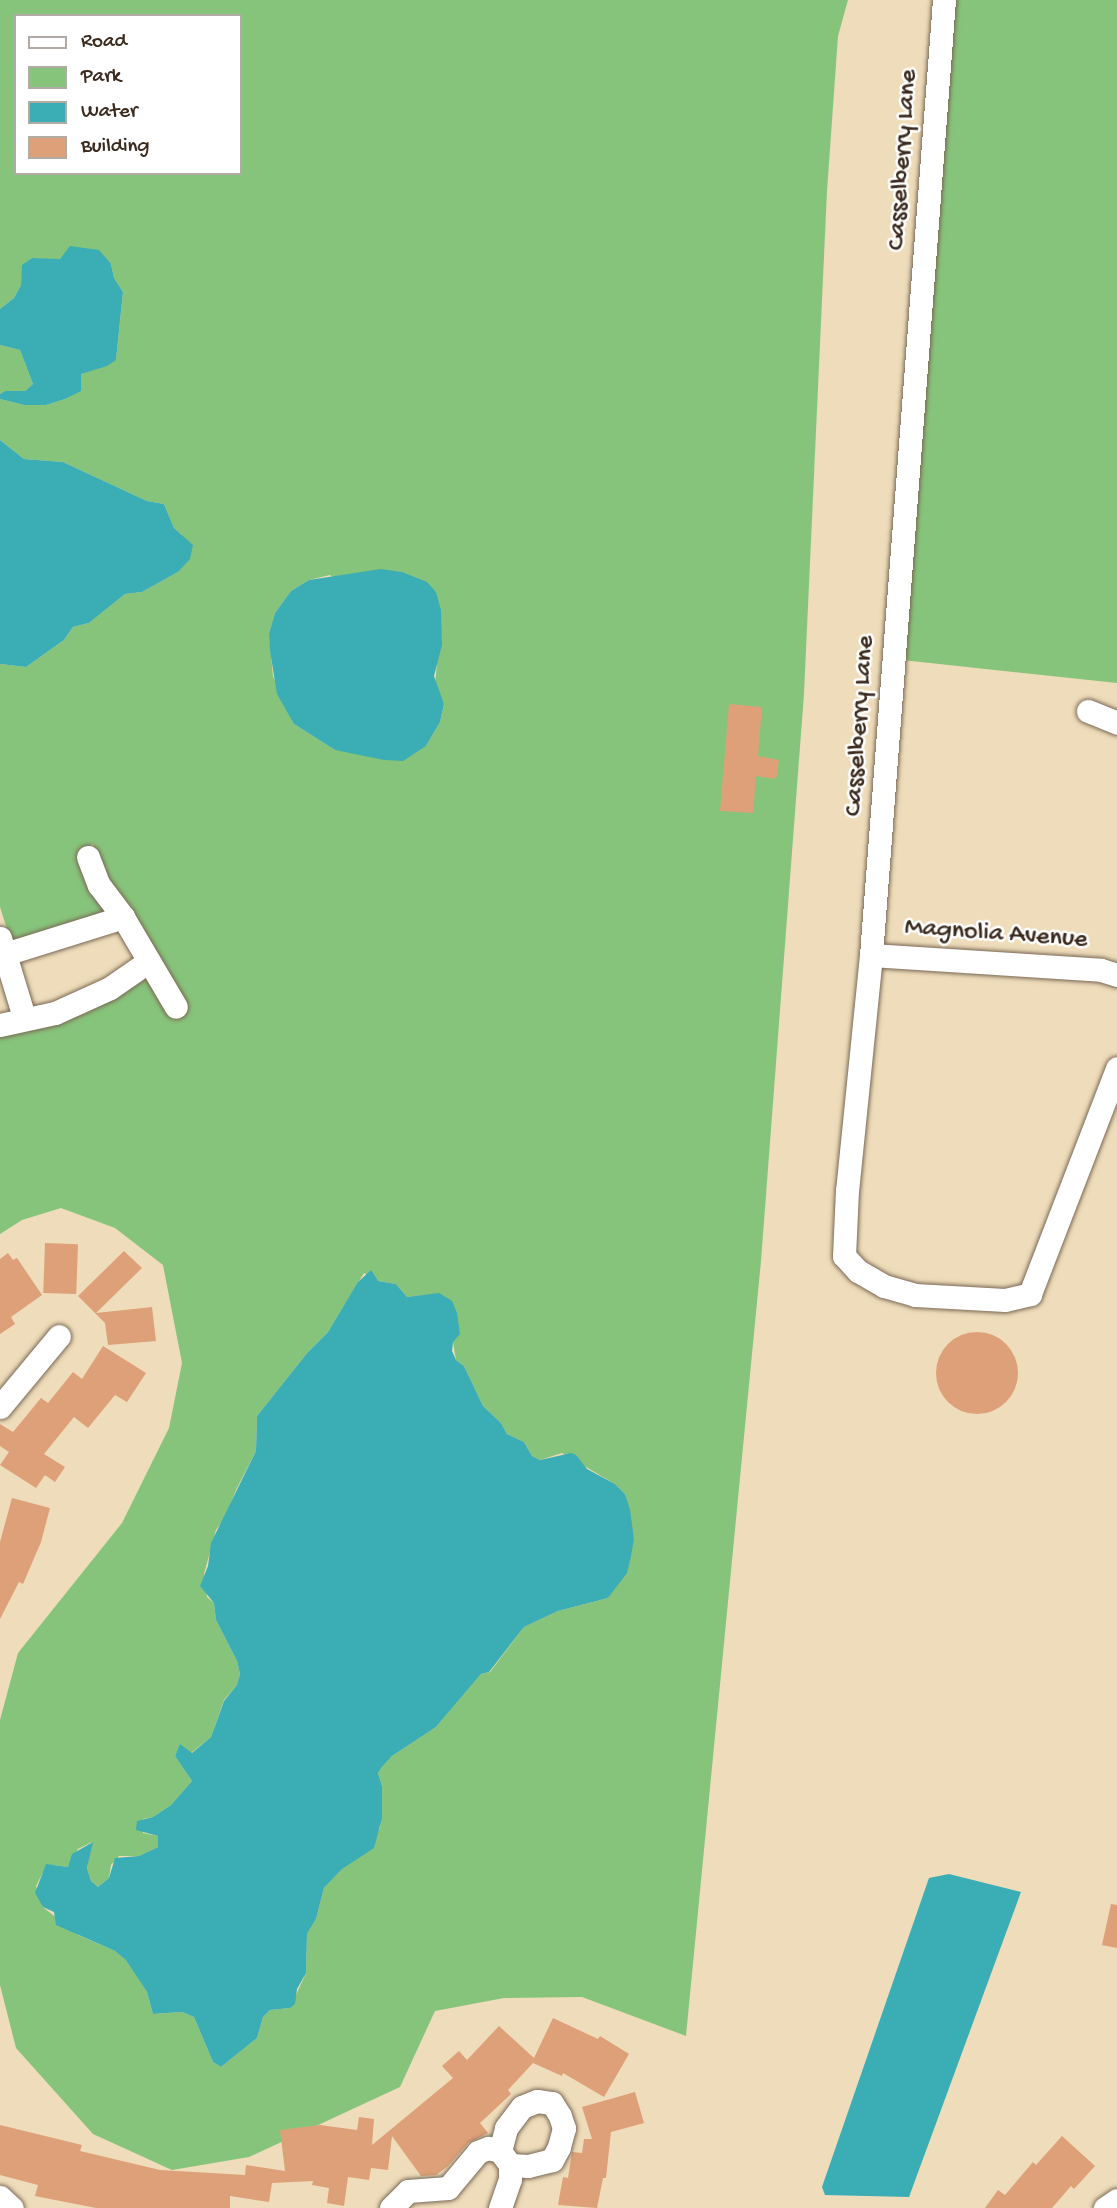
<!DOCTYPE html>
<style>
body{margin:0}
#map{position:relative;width:1117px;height:2208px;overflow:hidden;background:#eedcba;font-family:"Gochi Hand",sans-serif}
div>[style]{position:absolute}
.green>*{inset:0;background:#87c47b}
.water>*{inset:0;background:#3badb4}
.building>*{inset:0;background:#dea078;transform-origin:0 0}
.round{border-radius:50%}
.roads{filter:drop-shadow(0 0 2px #7a6855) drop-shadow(0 0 2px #7a6855)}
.minor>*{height:23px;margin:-11.5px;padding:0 11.5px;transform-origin:11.5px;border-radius:11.5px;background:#fff}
span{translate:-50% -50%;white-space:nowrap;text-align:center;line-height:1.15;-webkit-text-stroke:5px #fff;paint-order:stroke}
.street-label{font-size:26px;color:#3b2a1e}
.legend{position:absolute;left:14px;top:14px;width:228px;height:161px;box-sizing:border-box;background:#fff;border:2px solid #b1aaa5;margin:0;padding:9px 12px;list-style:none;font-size:21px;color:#3b2a1e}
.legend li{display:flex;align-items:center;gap:14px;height:35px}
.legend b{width:35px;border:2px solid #b1aaa5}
</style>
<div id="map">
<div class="green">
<i style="clip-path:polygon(evenodd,0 0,848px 0,838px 36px,827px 191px,804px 694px,761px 1261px,686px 2036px,582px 1997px,504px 1998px,435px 2011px,400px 2087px,249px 2157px,172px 2170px,93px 2134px,16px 2048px,0 1985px,0 1720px,18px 1653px,122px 1523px,169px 1428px,182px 1363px,163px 1265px,115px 1228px,61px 1208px,22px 1220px,0 1234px,0 1035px,146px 974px,173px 1020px,188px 1008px,130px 905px,127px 906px,107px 879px,93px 844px,77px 853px,91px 889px,108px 911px,11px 942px,0 907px,0 664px,26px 667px,64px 640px,73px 627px,89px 623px,125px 594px,142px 592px,178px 572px,182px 535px,174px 528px,164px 504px,147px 501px,63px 462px,24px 459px,0 440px,0 399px,24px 405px,46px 405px,65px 399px,77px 391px,81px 374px,116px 360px,123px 292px,114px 278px,111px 264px,32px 258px,23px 265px,21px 285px,14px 298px,0 309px,0 0,16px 16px,240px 16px,240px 173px,16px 173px,16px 16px,0 0,330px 575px,437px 663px,435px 685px,444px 704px,440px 722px,426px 746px,335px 750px,294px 724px,273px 676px,269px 635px,275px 613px,291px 591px,309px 580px,330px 575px,0 0,364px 1273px,378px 1281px,396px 1284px,407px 1297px,427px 1295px,453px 1342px,456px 1360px,464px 1366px,483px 1406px,501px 1423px,507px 1434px,524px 1442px,532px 1456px,540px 1460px,562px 1453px,615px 1484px,625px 1494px,634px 1539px,608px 1598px,558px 1611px,524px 1627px,490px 1672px,481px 1674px,436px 1727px,392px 1756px,382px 1767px,378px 1773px,382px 1786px,380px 1828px,324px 1888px,316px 1919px,307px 1934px,306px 1973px,290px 2008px,270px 2010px,263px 2017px,257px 2038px,221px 2067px,213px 2062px,194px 2017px,182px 2012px,153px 2014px,147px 1992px,127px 1960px,115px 1951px,78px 1935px,43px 1907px,36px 1886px,43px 1872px,53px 1865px,68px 1867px,78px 1849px,92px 1842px,87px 1868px,91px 1881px,98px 1887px,109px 1878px,111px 1865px,119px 1856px,139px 1856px,158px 1847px,158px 1836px,143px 1833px,143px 1819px,153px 1817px,171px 1805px,192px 1781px,175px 1756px,180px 1745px,191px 1753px,211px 1737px,224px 1700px,237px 1685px,240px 1674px,237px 1661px,216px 1620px,214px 1603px,207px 1597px,204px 1574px,216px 1530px,225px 1518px,236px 1490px,256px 1451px,257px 1416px,308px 1352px,328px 1332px,364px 1273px)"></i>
<i style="clip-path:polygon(953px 0,1117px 0,1117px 683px,902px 660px)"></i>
<i style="clip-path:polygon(0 345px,20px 350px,33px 384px,25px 391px,5px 391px,0 394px)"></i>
</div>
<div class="water">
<i style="clip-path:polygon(70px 246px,99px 250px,111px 264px,114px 278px,123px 292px,116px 360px,107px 366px,81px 374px,81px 391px,65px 399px,46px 405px,24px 405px,0 399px,0 394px,5px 391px,25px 391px,33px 384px,20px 350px,0 345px,0 309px,14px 298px,21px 285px,22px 265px,32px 258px,60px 259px)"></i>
<i style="clip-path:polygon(0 440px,24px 459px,63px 462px,147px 501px,164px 504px,174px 528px,193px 545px,190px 559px,178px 572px,142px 592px,125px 594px,89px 623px,73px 627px,64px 640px,26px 667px,0 664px)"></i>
<i style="clip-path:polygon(381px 569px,402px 572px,427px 582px,436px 592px,441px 610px,442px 645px,434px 676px,444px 704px,440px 722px,426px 746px,403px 761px,384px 760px,335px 750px,294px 724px,277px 694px,270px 651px,269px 634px,275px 613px,291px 591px,309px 580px)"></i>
<i style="clip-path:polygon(371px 1270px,378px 1281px,396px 1284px,407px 1297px,439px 1293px,452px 1301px,457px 1313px,460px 1334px,453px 1342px,452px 1351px,456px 1360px,464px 1366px,483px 1406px,501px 1423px,507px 1434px,524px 1442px,532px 1456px,540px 1460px,571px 1453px,576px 1455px,587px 1469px,615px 1484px,625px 1494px,630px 1510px,634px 1539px,631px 1556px,627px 1573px,608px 1598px,558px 1611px,524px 1627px,489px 1672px,481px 1674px,436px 1727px,392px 1756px,382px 1767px,378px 1773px,382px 1786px,382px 1818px,374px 1848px,342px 1869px,324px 1888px,316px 1919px,307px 1934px,306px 1973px,297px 1989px,295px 2004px,290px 2008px,270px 2010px,263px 2017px,257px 2038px,221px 2067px,213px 2062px,194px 2017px,182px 2012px,153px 2014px,147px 1992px,126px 1960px,115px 1951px,56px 1925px,54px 1912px,43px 1907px,35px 1893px,46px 1864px,68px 1867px,72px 1854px,93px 1842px,87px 1868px,91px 1881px,98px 1887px,109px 1878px,115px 1858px,139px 1856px,158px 1847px,158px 1836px,136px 1830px,137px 1821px,153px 1817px,171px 1805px,192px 1781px,175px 1756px,180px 1744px,192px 1753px,211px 1737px,224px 1701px,237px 1685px,240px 1674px,237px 1661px,216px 1620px,214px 1603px,200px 1586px,208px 1566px,211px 1543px,256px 1451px,257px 1416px,308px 1352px,328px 1332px,358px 1282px)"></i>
<i style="clip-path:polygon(949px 1874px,1021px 1892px,909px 2197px,825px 2195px,822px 2187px,929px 1878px)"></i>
</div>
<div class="building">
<i style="clip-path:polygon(729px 704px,762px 707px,758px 756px,779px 760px,776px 779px,756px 776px,753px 813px,720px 811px)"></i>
<i style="left:45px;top:1243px;width:33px;height:50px;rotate:2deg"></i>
<i style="clip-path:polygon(124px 1251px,142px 1268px,96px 1313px,152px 1307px,156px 1341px,108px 1345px,105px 1323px,78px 1296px)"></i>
<i style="clip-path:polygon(8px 1253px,13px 1260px,17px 1258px,42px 1295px,11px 1317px,15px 1324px,0 1334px,0 1259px)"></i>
<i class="round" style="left:936px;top:1332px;width:82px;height:82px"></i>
<i style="clip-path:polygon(103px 1346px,146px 1373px,127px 1402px,115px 1395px,88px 1428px,74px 1417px,44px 1454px,65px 1467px,55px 1482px,45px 1475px,36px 1488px,0 1465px,9px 1452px,0 1446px,0 1424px,13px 1432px,41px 1398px,48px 1403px,73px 1372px,82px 1379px)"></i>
<i style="clip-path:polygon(12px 1498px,50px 1508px,41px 1542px,23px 1584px,19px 1582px,0 1619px,0 1542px)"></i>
<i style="clip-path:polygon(1111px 1904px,1117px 1905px,1117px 1948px,1102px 1945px)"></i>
<i style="clip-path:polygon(553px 2018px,598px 2039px,600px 2036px,629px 2054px,604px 2097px,563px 2073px,562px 2076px,533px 2063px,508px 2090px,511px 2094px,480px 2123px,488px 2133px,468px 2143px,448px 2166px,436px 2175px,421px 2176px,392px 2136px,388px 2170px,371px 2168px,369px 2180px,348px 2177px,344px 2206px,327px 2203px,329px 2188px,312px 2185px,313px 2181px,272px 2183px,269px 2202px,230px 2196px,230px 2208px,96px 2208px,35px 2196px,38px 2185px,0 2175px,0 2125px,82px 2145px,80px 2151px,160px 2170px,245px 2175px,246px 2165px,285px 2171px,280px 2130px,320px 2125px,357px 2130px,359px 2117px,374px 2119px,372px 2145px,453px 2078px,442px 2066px,459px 2051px,467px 2060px,499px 2026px,534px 2058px)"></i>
<i style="clip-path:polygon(635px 2092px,644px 2123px,611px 2132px,606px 2178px,603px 2178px,597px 2208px,558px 2205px,563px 2177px,568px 2178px,572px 2152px,582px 2153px,584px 2139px,592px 2139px,582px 2107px)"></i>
<i style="clip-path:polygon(1062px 2136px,1095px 2166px,1074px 2189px,1071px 2186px,1052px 2208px,985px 2208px,998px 2190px,1005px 2195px,1033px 2162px,1036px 2165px)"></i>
</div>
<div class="roads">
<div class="minor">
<i style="left:944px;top:0;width:958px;rotate:94.37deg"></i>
<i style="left:871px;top:955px;width:236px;rotate:95.8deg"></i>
<i style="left:847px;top:1190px;width:66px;rotate:92.6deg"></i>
<i style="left:844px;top:1256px;width:21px;rotate:47deg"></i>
<i style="left:858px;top:1271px;width:30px;rotate:30deg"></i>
<i style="left:884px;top:1286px;width:32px;rotate:16deg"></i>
<i style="left:915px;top:1295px;width:90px;rotate:3.2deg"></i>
<i style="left:1005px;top:1300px;width:26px;rotate:-13deg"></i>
<i style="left:1030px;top:1294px;width:242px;rotate:-68.9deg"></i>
<i style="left:1088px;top:711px;width:31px;rotate:22deg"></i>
<i style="left:88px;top:857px;width:30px;rotate:69deg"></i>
<i style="left:99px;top:885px;width:40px;rotate:53deg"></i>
<i style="left:123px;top:917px;width:104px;rotate:59.5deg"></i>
<i style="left:0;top:938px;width:83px;rotate:73.1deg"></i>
<i style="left:5px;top:954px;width:124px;rotate:-17.4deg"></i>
<i style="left:871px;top:955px;width:230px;rotate:3.7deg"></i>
<i style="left:1101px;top:970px;width:17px;rotate:17deg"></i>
<i style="left:0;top:1025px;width:56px;rotate:-12.3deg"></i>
<i style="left:55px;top:1013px;width:60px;rotate:-24.4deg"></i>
<i style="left:110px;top:988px;width:47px;rotate:-34.7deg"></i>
<i style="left:0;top:1407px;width:92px;rotate:-50.3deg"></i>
<i style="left:500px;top:2151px;width:24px;rotate:-75deg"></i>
<i style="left:506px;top:2128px;width:26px;rotate:-53deg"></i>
<i style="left:522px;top:2107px;width:16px;rotate:-22deg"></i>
<i style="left:537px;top:2101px;width:15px;rotate:8deg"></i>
<i style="left:552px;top:2103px;width:15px;rotate:58deg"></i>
<i style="left:560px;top:2116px;width:13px;rotate:72deg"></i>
<i style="left:564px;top:2128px;width:20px;rotate:105deg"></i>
<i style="left:559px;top:2147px;width:15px;rotate:118deg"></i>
<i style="left:552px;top:2160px;width:25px;rotate:166deg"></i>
<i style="left:528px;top:2166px;width:18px;rotate:-177deg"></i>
<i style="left:0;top:2197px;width:16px;rotate:43deg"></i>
<i style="left:391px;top:2208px;width:24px;rotate:-45deg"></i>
<i style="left:408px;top:2191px;width:40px;rotate:-4.3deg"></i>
<i style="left:448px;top:2188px;width:47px;rotate:-50.2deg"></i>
<i style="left:478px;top:2152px;width:11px;rotate:-22deg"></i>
<i style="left:488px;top:2148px;width:12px;rotate:14deg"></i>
<i style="left:500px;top:2151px;width:17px;rotate:54deg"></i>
<i style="left:510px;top:2165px;width:14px;rotate:90deg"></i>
<i style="left:510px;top:2179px;width:31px;rotate:109deg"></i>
<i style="left:1105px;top:2208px;width:14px;rotate:-34deg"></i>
</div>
</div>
<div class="street-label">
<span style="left:904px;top:160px;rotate:-86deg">Casselberry Lane</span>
<span style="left:861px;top:726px;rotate:-86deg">Casselberry Lane</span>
<span style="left:996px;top:935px;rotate:4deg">Magnolia Avenue</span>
</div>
<ul class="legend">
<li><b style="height:9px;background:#fff"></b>Road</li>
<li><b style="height:19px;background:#87c47b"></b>Park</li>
<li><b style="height:19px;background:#3badb4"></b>Water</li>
<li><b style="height:19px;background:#dea078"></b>Building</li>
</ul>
</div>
